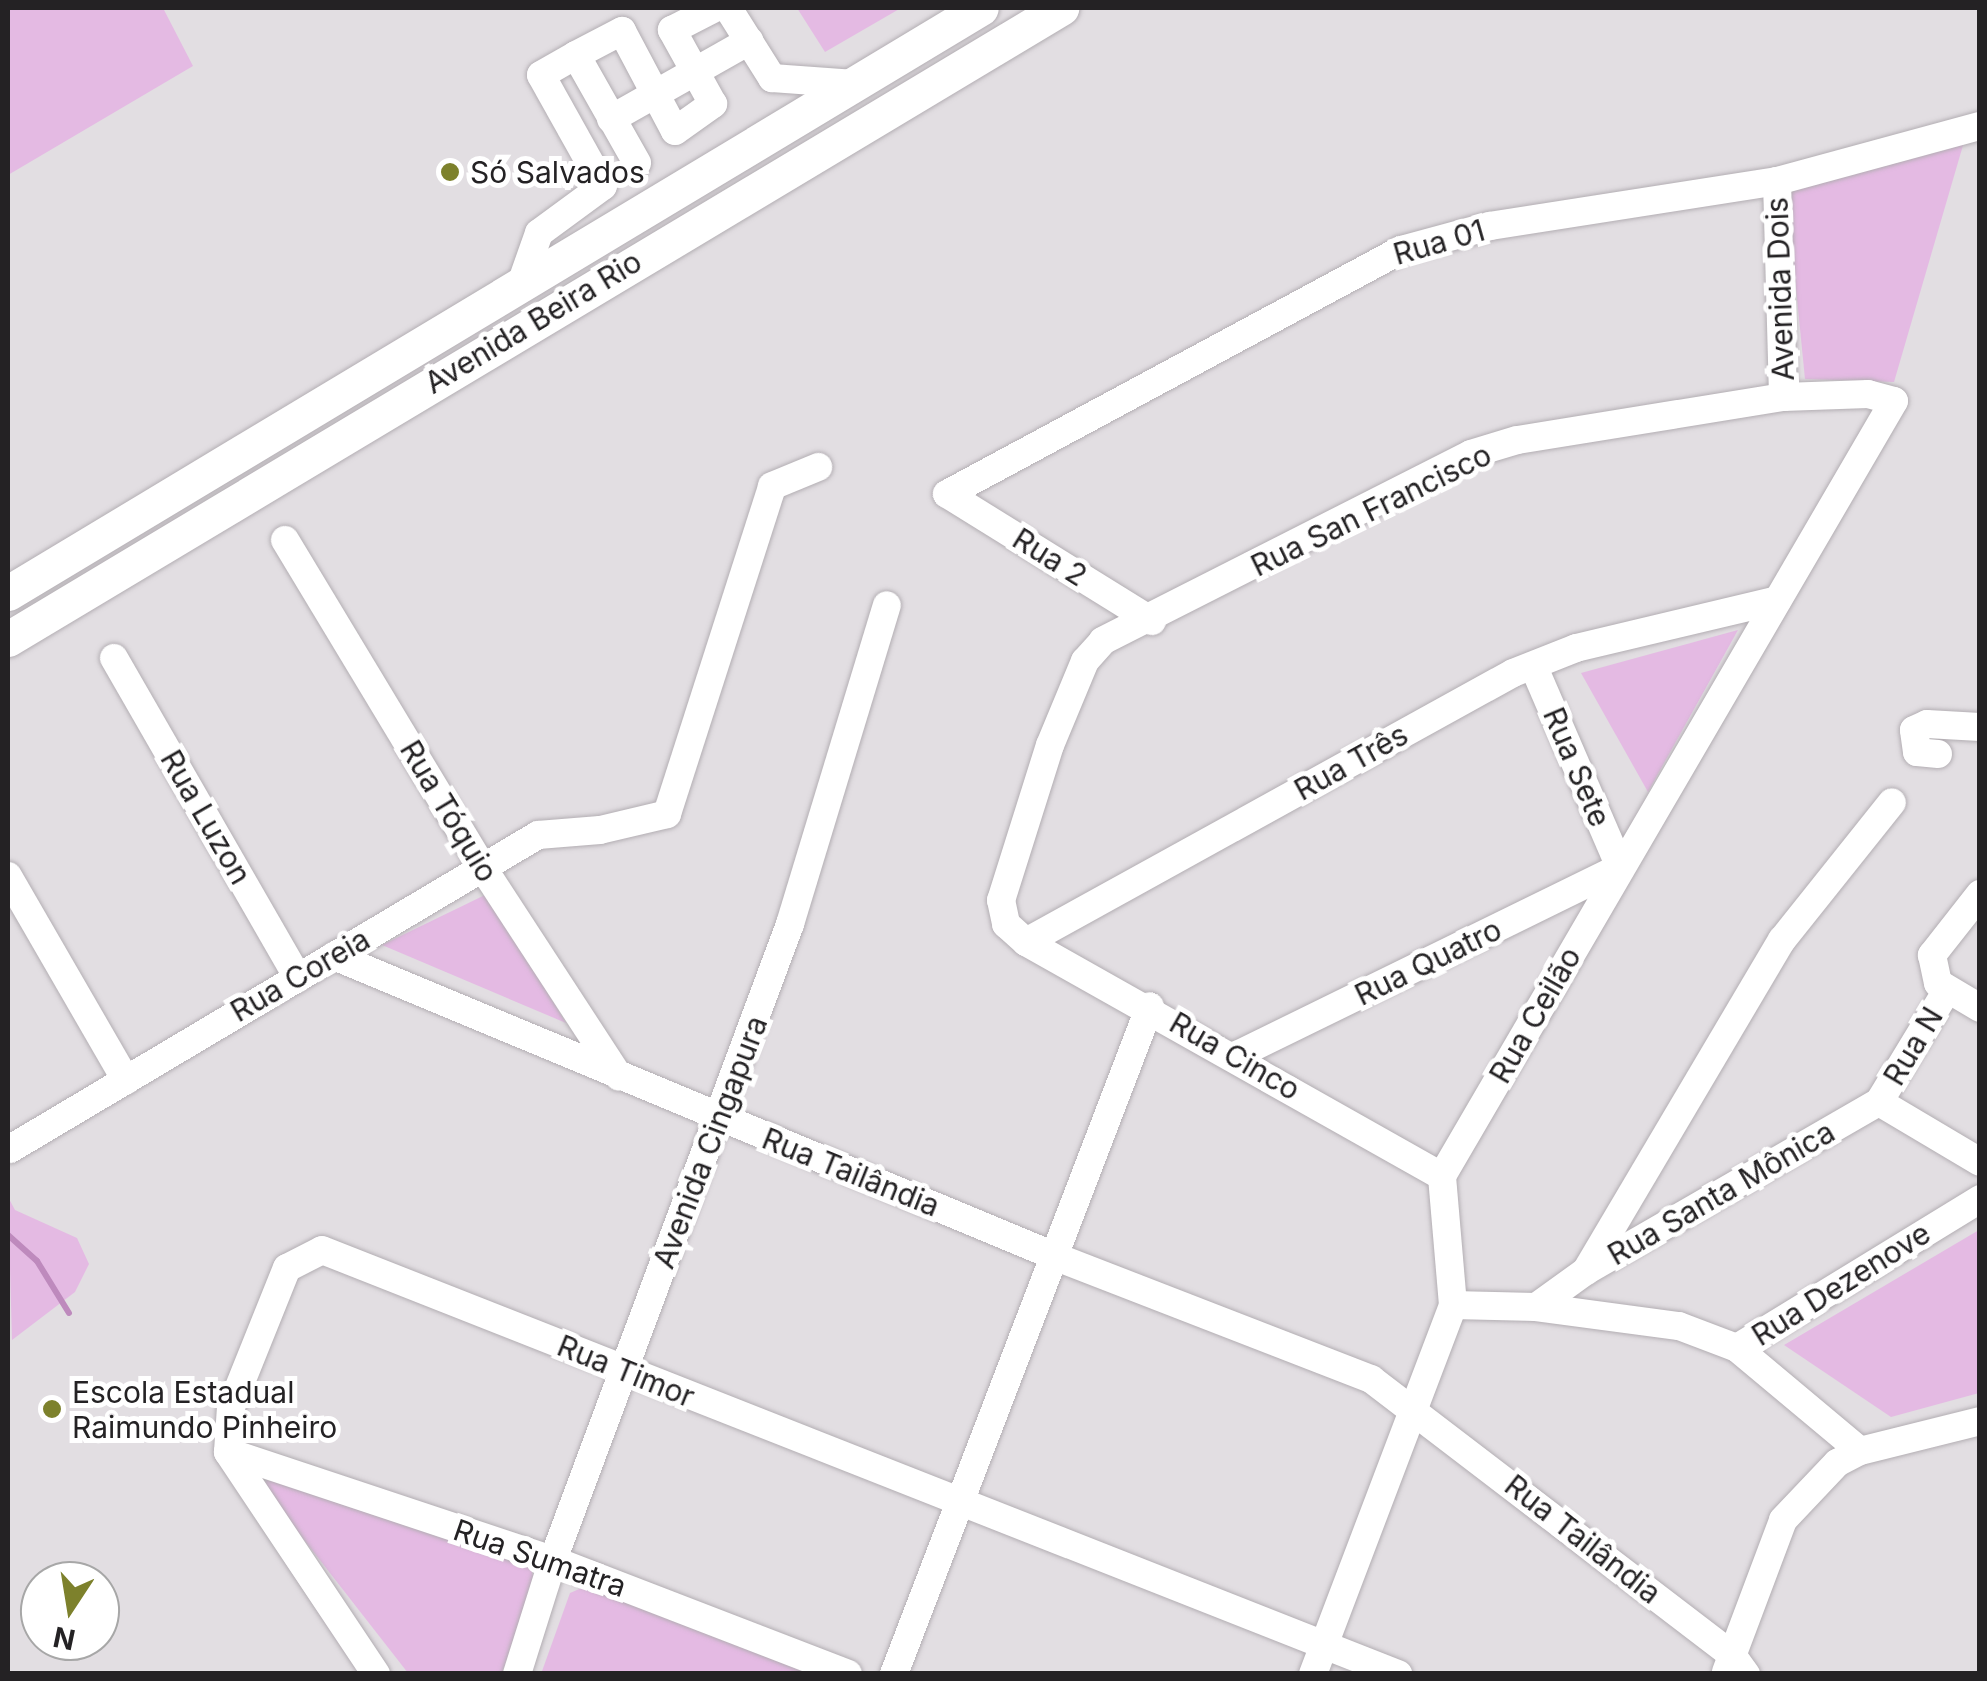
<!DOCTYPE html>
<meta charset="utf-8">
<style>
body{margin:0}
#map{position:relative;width:1987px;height:1681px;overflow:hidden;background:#e2dee2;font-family:Inter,sans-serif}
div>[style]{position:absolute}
.green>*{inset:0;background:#e4bae3}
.stream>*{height:6px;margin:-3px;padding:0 3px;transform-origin:3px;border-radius:3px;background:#be8abd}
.roads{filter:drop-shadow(0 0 2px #b3aeb3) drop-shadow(0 0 2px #b3aeb3)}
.minor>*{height:28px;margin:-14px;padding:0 14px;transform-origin:14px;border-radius:14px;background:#fff}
.major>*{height:35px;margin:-17.5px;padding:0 17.5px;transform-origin:17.5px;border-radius:17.5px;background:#fff}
.dots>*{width:28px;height:28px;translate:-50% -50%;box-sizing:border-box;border:5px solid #fff;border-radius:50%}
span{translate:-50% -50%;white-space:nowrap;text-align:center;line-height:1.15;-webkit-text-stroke:10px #fff;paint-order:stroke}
.poi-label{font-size:30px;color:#242224}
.left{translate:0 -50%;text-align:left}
.street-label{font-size:30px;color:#242224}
.frame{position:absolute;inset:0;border:10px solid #242224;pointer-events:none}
.north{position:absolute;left:20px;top:1561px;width:100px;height:100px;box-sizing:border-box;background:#fff;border:2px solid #a7a7a7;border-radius:50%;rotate:192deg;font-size:28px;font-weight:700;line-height:40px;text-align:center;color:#242224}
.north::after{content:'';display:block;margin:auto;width:35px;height:45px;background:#7d812c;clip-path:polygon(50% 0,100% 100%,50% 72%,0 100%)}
</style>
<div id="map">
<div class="green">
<i style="clip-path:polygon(8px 8px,163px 8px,193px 66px,8px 175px)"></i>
<i style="clip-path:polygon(797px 8px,901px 8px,825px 52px)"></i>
<i style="clip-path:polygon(1966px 135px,1894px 382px,1805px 379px,1786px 187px)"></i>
<i style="clip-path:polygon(1738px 630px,1648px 792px,1581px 673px)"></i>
<i style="clip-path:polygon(487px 894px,566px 1023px,382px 945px)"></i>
<i style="clip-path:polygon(8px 1197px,15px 1210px,77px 1238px,89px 1264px,75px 1292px,12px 1340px)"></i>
<i style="clip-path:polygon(1979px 1230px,1979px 1393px,1891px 1417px,1784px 1345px)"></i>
<i style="clip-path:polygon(267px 1479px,530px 1561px,534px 1581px,502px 1673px,408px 1673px,262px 1486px)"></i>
<i style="clip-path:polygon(591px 1584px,821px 1674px,541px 1674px,570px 1593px)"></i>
</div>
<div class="stream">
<i style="left:8px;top:1235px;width:39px;rotate:42deg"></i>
<i style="left:37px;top:1261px;width:61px;rotate:58.4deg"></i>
</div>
<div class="roads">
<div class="minor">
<i style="left:728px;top:8px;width:83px;rotate:57.8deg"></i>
<i style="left:772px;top:78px;width:83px;rotate:4.1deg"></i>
<i style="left:576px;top:55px;width:52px;rotate:-27.6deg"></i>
<i style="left:622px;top:31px;width:113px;rotate:62.1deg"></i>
<i style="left:675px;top:131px;width:47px;rotate:-35.4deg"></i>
<i style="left:713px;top:104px;width:85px;rotate:-119deg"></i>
<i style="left:672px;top:30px;width:48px;rotate:-27.1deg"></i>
<i style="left:611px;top:119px;width:159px;rotate:-29.5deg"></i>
<i style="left:1777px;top:181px;width:216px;rotate:88.4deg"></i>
<i style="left:521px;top:284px;width:54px;rotate:-70.6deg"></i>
<i style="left:539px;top:233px;width:79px;rotate:-36.3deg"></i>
<i style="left:603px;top:186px;width:127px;rotate:-119.2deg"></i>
<i style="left:541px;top:75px;width:40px;rotate:-29.7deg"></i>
<i style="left:576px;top:55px;width:124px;rotate:60.5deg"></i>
<i style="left:285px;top:540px;width:383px;rotate:58.9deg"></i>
<i style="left:483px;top:868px;width:249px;rotate:56.9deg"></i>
<i style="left:1152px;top:621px;width:241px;rotate:-148.2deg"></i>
<i style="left:947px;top:494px;width:515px;rotate:-28.26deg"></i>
<i style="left:1401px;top:250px;width:92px;rotate:-15.1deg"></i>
<i style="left:1490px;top:226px;width:291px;rotate:-8.9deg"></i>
<i style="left:1777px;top:181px;width:210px;rotate:-15.2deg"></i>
<i style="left:114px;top:658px;width:367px;rotate:60.1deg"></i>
<i style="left:1938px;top:754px;width:21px;rotate:-175deg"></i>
<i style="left:1917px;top:752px;width:22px;rotate:-98deg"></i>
<i style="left:1914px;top:730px;width:14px;rotate:-25deg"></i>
<i style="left:1927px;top:724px;width:53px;rotate:3.2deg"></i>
<i style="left:8px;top:876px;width:236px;rotate:60deg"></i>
<i style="left:1980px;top:894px;width:78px;rotate:128.2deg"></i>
<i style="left:1932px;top:955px;width:29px;rotate:78deg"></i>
<i style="left:1938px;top:983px;width:49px;rotate:30.8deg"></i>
<i style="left:1026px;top:942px;width:477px;rotate:29.4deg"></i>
<i style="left:334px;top:956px;width:785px;rotate:22.61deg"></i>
<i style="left:1059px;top:1258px;width:335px;rotate:21.2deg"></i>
<i style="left:1371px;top:1379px;width:454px;rotate:37.4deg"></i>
<i style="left:1732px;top:1655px;width:24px;rotate:54deg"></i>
<i style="left:1235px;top:1056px;width:429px;rotate:-26.1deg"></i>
<i style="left:1620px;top:867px;width:218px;rotate:-113.3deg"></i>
<i style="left:1879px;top:1102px;width:131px;rotate:-58.7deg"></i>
<i style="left:10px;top:1149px;width:614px;rotate:-30.74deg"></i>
<i style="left:538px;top:835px;width:62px;rotate:-4.6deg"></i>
<i style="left:600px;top:830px;width:69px;rotate:-13.4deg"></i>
<i style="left:667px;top:814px;width:344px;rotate:-72.2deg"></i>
<i style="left:772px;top:486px;width:50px;rotate:-22.4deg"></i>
<i style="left:1586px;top:1271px;width:385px;rotate:-59.4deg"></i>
<i style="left:1782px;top:940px;width:176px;rotate:-51.4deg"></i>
<i style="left:1453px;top:1305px;width:83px;rotate:1.4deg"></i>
<i style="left:1536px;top:1307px;width:144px;rotate:7.6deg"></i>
<i style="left:1679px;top:1326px;width:62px;rotate:20.8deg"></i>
<i style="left:1737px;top:1348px;width:160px;rotate:39.9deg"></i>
<i style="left:1536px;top:1307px;width:62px;rotate:-35.8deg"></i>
<i style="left:1586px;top:1271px;width:338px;rotate:-30deg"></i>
<i style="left:1879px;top:1102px;width:117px;rotate:30.7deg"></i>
<i style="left:1737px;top:1348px;width:285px;rotate:-31.5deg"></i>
<i style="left:228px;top:1452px;width:342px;rotate:18.4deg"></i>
<i style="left:553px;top:1560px;width:316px;rotate:21.1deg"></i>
<i style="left:1726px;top:1672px;width:162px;rotate:-69.4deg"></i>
<i style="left:1783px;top:1520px;width:79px;rotate:-46.5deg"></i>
<i style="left:1837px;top:1463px;width:26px;rotate:-28deg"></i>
<i style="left:1860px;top:1451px;width:124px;rotate:-14deg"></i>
<i style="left:376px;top:1674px;width:267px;rotate:-123.7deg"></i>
<i style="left:228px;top:1452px;width:45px;rotate:-86.2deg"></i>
<i style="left:231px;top:1407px;width:150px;rotate:-68.1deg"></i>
<i style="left:287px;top:1268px;width:39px;rotate:-27deg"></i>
<i style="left:322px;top:1250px;width:1157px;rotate:21.51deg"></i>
<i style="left:517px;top:1674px;width:120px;rotate:-72.5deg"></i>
<i style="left:553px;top:1560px;width:679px;rotate:-69.56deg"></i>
<i style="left:790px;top:924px;width:333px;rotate:-73.1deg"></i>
<i style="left:894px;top:1674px;width:715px;rotate:-69.03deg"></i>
<i style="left:1313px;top:1674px;width:395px;rotate:-69.2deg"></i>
<i style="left:1453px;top:1305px;width:129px;rotate:-94.9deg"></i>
<i style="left:1442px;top:1176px;width:897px;rotate:-59.75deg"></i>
<i style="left:1894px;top:401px;width:27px;rotate:-165deg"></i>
<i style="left:1868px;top:394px;width:85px;rotate:178deg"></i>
<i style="left:1783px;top:397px;width:269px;rotate:170.8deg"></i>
<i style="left:1517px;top:440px;width:48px;rotate:163.1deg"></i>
<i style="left:1471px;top:454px;width:413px;rotate:153.1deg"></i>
<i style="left:1103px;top:641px;width:27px;rotate:132deg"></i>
<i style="left:1085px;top:661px;width:91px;rotate:112.6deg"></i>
<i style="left:1050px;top:745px;width:163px;rotate:107.5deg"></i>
<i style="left:1001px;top:900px;width:25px;rotate:78deg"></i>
<i style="left:1006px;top:924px;width:27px;rotate:42deg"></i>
<i style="left:1026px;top:942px;width:556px;rotate:-28.91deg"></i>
<i style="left:1513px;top:673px;width:68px;rotate:-21.6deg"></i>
<i style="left:1576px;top:648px;width:207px;rotate:-13.4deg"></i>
</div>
<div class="major">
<i style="left:8px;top:593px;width:1135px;rotate:-31.02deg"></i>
<i style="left:8px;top:639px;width:1228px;rotate:-30.93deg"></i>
</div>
</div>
<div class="dots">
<i style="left:450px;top:172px;background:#7d812c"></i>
<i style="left:52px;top:1409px;background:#7d812c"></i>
</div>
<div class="poi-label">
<span class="left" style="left:470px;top:172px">Só Salvados</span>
<span class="left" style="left:72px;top:1409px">Escola Estadual<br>Raimundo Pinheiro</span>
</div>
<div class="street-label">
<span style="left:1439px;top:242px;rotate:-16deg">Rua 01</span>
<span style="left:1780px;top:289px;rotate:-92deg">Avenida Dois</span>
<span style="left:533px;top:322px;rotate:-31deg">Avenida Beira Rio</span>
<span style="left:1371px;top:510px;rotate:-26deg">Rua San Francisco</span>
<span style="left:1050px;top:557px;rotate:32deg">Rua 2</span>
<span style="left:1351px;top:762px;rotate:-29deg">Rua Três</span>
<span style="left:1577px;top:767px;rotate:67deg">Rua Sete</span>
<span style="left:449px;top:811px;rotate:59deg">Rua Tóquio</span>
<span style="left:206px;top:817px;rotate:60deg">Rua Luzon</span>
<span style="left:1428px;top:962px;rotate:-26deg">Rua Quatro</span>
<span style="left:300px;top:975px;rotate:-30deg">Rua Coreia</span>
<span style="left:1535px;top:1015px;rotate:-60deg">Rua Ceilão</span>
<span style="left:1913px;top:1046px;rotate:-59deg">Rua N</span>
<span style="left:1235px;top:1056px;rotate:30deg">Rua Cinco</span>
<span style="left:710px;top:1142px;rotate:-69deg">Avenida Cingapura</span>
<span style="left:851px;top:1172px;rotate:22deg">Rua Tailândia</span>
<span style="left:1721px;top:1193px;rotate:-30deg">Rua Santa Mônica</span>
<span style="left:1841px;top:1284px;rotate:-32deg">Rua Dezenove</span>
<span style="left:626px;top:1371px;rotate:22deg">Rua Timor</span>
<span style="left:1583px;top:1539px;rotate:38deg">Rua Tailândia</span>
<span style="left:540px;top:1558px;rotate:19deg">Rua Sumatra</span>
</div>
<div class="frame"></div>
<div class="north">N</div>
</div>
